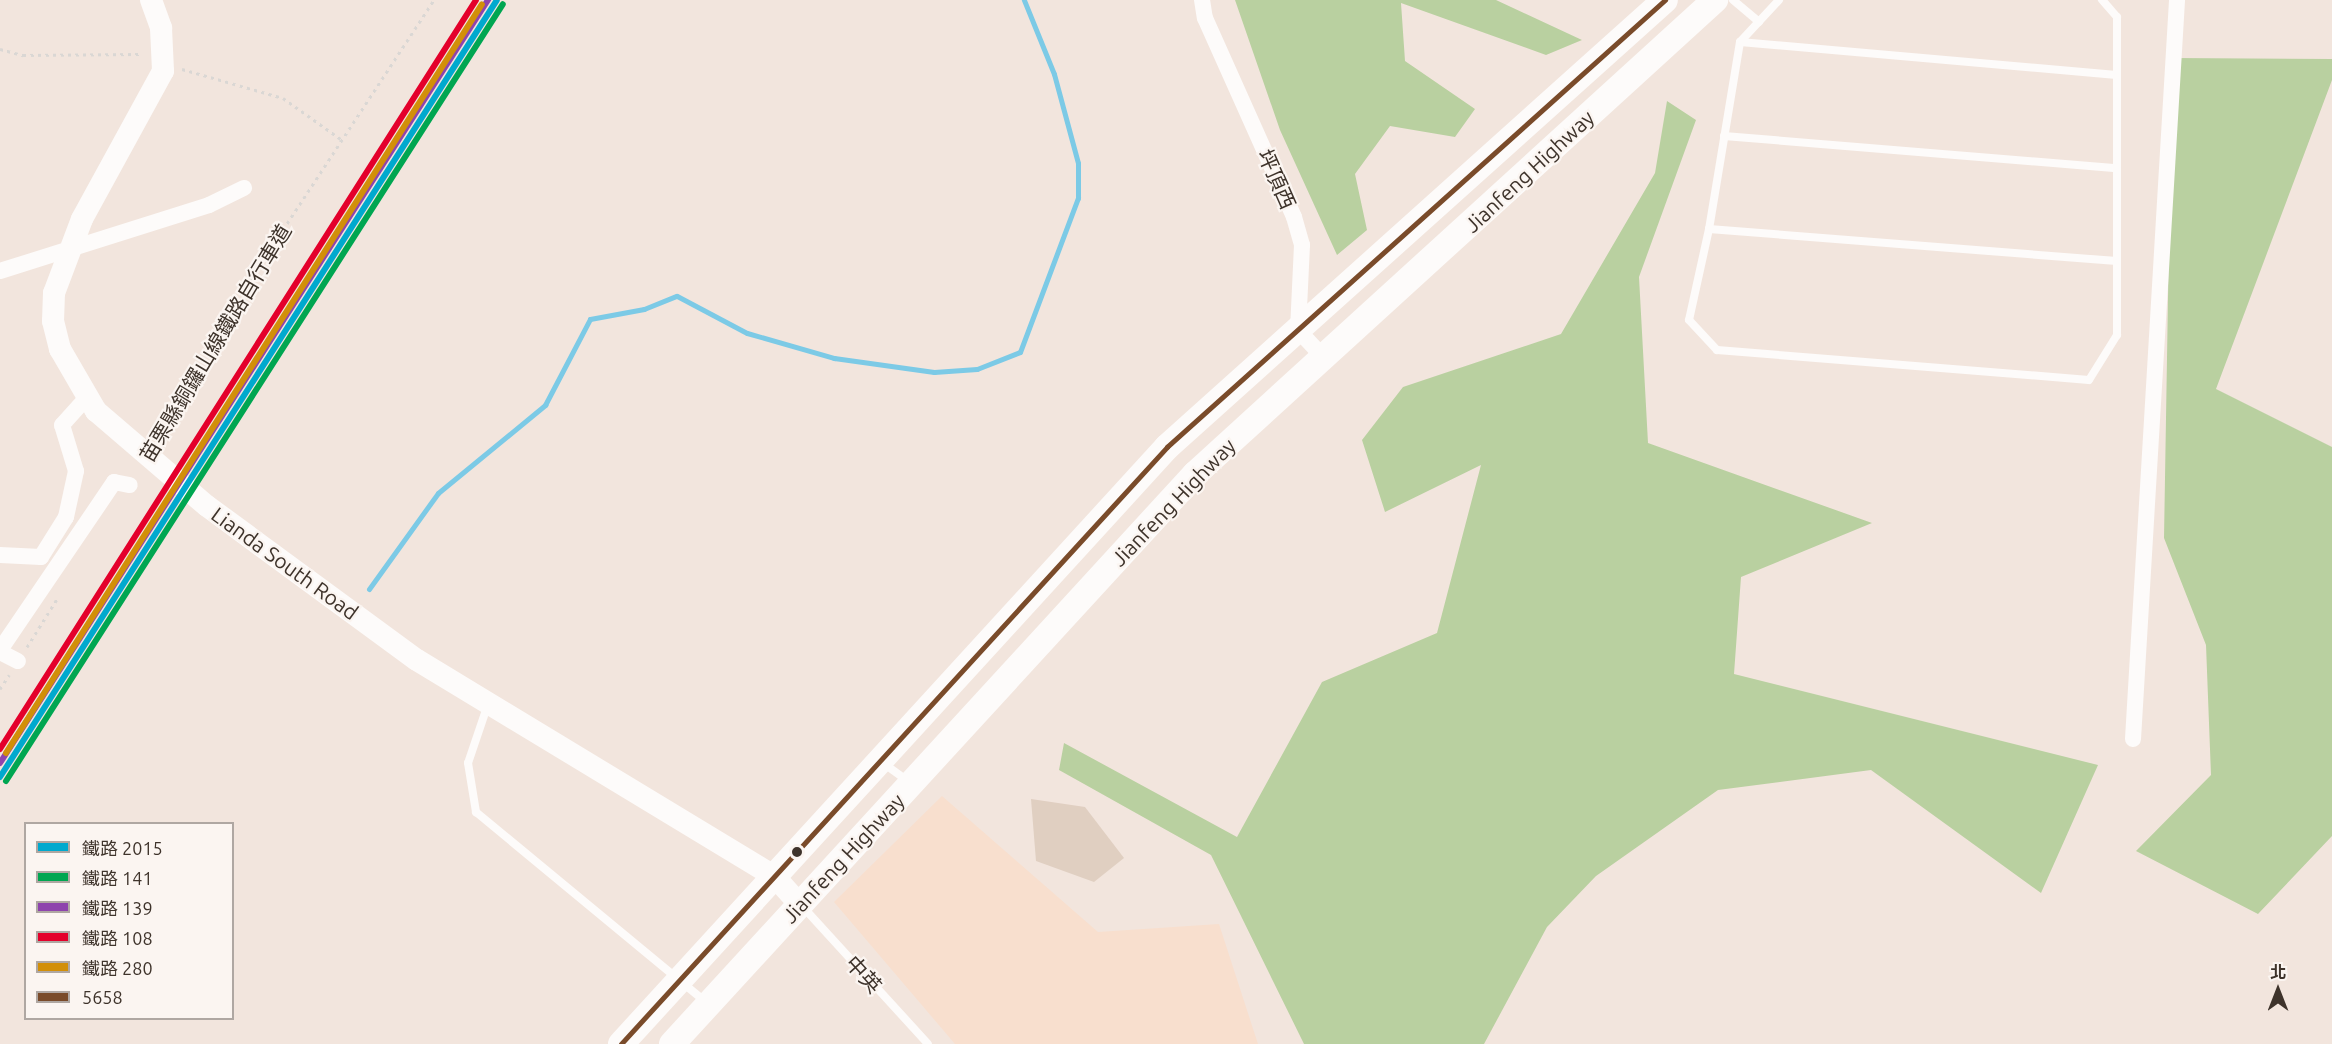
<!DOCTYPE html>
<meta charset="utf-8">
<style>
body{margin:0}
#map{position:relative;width:2332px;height:1044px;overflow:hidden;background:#f2e5dd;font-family:Ubuntu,"Noto Sans TC",sans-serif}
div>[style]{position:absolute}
.built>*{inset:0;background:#f8dfce}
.forest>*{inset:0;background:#b9d0a0}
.stream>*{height:5px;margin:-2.5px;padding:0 2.5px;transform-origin:2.5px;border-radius:2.5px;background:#7ccae6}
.building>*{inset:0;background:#e0cfc1}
.path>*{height:3px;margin-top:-1.5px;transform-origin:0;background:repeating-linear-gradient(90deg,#dad7d4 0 3px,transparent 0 7.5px)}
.lane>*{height:8px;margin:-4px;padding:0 4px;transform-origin:4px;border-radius:4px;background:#fdfbfa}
.street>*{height:16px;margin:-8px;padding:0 8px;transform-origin:8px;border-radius:8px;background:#fdfbfa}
.secondary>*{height:22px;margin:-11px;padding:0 11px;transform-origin:11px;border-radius:11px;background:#fdfbfa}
.primary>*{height:26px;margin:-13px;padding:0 13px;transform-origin:13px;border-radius:13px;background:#fdfbfa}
.bus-1>*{height:4.5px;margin:-2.25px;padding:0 2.25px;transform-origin:2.25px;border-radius:2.25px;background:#7a4b2a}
.rail-1>*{height:6px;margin:-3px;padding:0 3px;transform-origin:3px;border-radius:3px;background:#00a9ce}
.rail-2>*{height:6px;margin:-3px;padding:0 3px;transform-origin:3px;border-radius:3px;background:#00a651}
.rail-3>*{height:6px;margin:-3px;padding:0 3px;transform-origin:3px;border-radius:3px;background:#8e44ad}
.rail-4>*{height:6px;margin:-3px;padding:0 3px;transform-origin:3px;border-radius:3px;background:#e4002b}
.rail-5>*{height:6px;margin:-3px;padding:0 3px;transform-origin:3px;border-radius:3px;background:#d28f09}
.dots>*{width:16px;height:16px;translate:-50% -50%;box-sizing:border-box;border:3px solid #fbf5f1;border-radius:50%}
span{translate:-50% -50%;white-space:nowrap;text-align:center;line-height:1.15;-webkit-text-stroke:4.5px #fbf5f1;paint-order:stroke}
.street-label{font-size:21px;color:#3e332b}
.legend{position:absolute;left:24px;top:822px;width:210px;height:198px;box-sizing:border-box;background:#fbf5f1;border:2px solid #afa7a2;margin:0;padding:8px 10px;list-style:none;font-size:18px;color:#3e332b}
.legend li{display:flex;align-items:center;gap:12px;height:30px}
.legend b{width:30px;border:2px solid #afa7a2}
.north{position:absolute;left:2248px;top:960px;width:60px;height:60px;-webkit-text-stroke:4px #fbf5f1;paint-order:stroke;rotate:0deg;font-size:16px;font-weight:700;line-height:24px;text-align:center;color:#3e332b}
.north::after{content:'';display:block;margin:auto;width:21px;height:27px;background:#3e332b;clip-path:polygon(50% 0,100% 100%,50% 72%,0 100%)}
</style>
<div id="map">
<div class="built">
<div style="clip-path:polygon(942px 796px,1098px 932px,1219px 924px,1258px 1044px,955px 1044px,834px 902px)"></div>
</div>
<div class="forest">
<div style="clip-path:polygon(1235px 0,1496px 0,1582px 40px,1546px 55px,1401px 3px,1405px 61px,1475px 109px,1455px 137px,1390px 126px,1355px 174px,1367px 230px,1337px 255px,1280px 130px)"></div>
<div style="clip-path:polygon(2172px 58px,2332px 59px,2332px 80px,2216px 389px,2332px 447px,2332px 836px,2258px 914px,2136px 851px,2211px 775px,2206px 645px,2164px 538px)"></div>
<div style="clip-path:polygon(1667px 101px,1696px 120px,1639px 277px,1648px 443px,1872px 523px,1741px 577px,1734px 674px,2098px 765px,2041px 893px,1871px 770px,1718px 790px,1596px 876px,1547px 927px,1484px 1044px,1304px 1044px,1211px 855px,1059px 770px,1064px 743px,1237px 837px,1322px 682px,1437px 633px,1481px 465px,1385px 512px,1362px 440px,1403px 387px,1561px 334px,1655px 173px)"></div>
</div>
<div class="stream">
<div style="left:369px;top:589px;width:118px;rotate:-54.3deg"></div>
<div style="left:438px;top:493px;width:139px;rotate:-39.4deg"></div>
<div style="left:545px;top:405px;width:97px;rotate:-62.4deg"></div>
<div style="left:590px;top:319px;width:55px;rotate:-10.5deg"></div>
<div style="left:644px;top:309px;width:35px;rotate:-22deg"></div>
<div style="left:677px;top:296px;width:79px;rotate:27.9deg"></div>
<div style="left:747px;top:333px;width:91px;rotate:16deg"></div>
<div style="left:834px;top:358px;width:101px;rotate:8deg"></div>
<div style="left:934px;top:372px;width:43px;rotate:-4deg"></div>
<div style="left:977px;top:369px;width:46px;rotate:-21.6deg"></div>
<div style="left:1020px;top:352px;width:165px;rotate:-69.4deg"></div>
<div style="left:1078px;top:198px;width:35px;rotate:-90deg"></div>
<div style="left:1078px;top:163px;width:92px;rotate:-105.1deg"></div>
<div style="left:1054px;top:74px;width:80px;rotate:-112.1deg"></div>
</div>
<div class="building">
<div style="clip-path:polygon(1031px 799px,1085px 807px,1124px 858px,1094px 882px,1036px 861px)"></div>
</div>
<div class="path">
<div style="left:0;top:49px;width:24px;rotate:15deg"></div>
<div style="left:23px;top:55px;width:118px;rotate:-0.5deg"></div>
<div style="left:182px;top:69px;width:105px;rotate:16deg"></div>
<div style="left:283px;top:98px;width:72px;rotate:35.4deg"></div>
<div style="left:158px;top:438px;width:176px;rotate:-59.9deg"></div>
<div style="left:246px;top:286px;width:342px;rotate:-56.7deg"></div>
<div style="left:27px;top:647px;width:57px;rotate:-58deg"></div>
<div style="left:0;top:689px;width:17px;rotate:-57deg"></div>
</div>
<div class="lane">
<div style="left:1733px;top:0;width:34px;rotate:40deg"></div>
<div style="left:1779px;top:0;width:57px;rotate:132.9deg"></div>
<div style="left:1740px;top:42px;width:190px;rotate:99.4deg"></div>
<div style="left:1709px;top:229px;width:93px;rotate:102.4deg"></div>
<div style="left:1689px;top:320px;width:41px;rotate:47deg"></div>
<div style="left:1717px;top:350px;width:373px;rotate:4.6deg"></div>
<div style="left:2089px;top:380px;width:53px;rotate:-58.1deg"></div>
<div style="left:2117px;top:335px;width:318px;rotate:-90deg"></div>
<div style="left:2117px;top:17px;width:23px;rotate:-131deg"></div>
<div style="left:1740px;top:42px;width:378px;rotate:5deg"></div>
<div style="left:1724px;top:136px;width:394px;rotate:4.7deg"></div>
<div style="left:1709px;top:229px;width:409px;rotate:4.5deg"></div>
<div style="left:488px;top:704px;width:62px;rotate:108.7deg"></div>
<div style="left:468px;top:763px;width:50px;rotate:80.7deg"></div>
<div style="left:476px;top:812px;width:298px;rotate:39.6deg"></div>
<div style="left:883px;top:763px;width:32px;rotate:36deg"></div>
<div style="left:803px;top:907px;width:185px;rotate:47.6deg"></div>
</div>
<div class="street">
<div style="left:1202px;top:0;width:18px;rotate:81deg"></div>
<div style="left:1205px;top:18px;width:218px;rotate:65.9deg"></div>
<div style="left:1294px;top:217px;width:29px;rotate:74deg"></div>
<div style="left:1302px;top:245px;width:85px;rotate:92.7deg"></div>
<div style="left:1298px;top:330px;width:38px;rotate:47deg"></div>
<div style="left:0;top:271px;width:219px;rotate:-17.5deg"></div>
<div style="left:209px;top:205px;width:39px;rotate:-26deg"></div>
<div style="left:0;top:555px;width:41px;rotate:2.8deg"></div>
<div style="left:41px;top:557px;width:47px;rotate:-58deg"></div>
<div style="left:66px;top:517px;width:47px;rotate:-77.7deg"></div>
<div style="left:76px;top:471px;width:48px;rotate:-106.9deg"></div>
<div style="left:62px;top:425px;width:38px;rotate:-48deg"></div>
<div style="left:0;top:650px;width:203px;rotate:-55.8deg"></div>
<div style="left:114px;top:482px;width:16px;rotate:11deg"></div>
<div style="left:0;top:652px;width:20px;rotate:27deg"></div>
<div style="left:2133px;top:739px;width:740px;rotate:-86.59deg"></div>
</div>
<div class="secondary">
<div style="left:151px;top:0;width:30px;rotate:70deg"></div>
<div style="left:161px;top:28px;width:43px;rotate:87.3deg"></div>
<div style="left:163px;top:71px;width:169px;rotate:118.7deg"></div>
<div style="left:82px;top:219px;width:79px;rotate:110.7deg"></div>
<div style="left:54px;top:293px;width:28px;rotate:92deg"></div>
<div style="left:53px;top:321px;width:29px;rotate:76deg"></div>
<div style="left:60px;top:349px;width:72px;rotate:59.9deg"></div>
<div style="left:96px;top:411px;width:146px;rotate:40.6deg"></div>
<div style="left:207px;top:506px;width:260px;rotate:36.3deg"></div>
<div style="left:417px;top:660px;width:419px;rotate:31.2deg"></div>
<div style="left:775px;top:877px;width:38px;rotate:48deg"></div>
</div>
<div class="primary">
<div style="left:621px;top:1044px;width:809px;rotate:-47.55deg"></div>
<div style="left:1167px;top:447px;width:669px;rotate:-41.91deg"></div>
<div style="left:672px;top:1044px;width:774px;rotate:-47.46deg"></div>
<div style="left:1195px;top:474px;width:704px;rotate:-42.35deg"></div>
</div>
<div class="bus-1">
<div style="left:621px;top:1044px;width:809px;rotate:-47.55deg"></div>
<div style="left:1167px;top:447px;width:669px;rotate:-41.91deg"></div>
</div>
<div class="rail-1">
<div style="left:0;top:777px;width:922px;rotate:-57.4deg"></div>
</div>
<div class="rail-2">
<div style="left:6px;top:781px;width:922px;rotate:-57.4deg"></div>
</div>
<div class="rail-3">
<div style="left:0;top:763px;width:906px;rotate:-57.4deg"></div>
</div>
<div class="rail-4">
<div style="left:0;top:749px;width:887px;rotate:-57.56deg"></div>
</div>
<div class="rail-5">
<div style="left:6px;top:753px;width:887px;rotate:-57.56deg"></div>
</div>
<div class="dots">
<div style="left:797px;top:852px;background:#3e332b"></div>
</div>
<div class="street-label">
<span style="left:1529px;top:171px;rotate:-43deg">Jianfeng Highway</span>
<span style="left:1277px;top:179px;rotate:66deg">坪頂西</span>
<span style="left:215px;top:343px;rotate:-59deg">苗栗縣銅鑼山線鐵路自行車道</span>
<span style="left:1173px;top:502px;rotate:-46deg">Jianfeng Highway</span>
<span style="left:285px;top:563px;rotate:36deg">Lianda South Road</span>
<span style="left:843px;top:858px;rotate:-47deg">Jianfeng Highway</span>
<span style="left:864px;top:974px;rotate:48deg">中英</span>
</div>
<ul class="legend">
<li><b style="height:8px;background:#00a9ce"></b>鐵路 2015</li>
<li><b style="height:8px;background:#00a651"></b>鐵路 141</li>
<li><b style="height:8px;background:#8e44ad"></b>鐵路 139</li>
<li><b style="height:8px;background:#e4002b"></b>鐵路 108</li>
<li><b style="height:8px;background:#d28f09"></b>鐵路 280</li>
<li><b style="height:8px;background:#7a4b2a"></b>5658</li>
</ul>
<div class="north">北</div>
</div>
